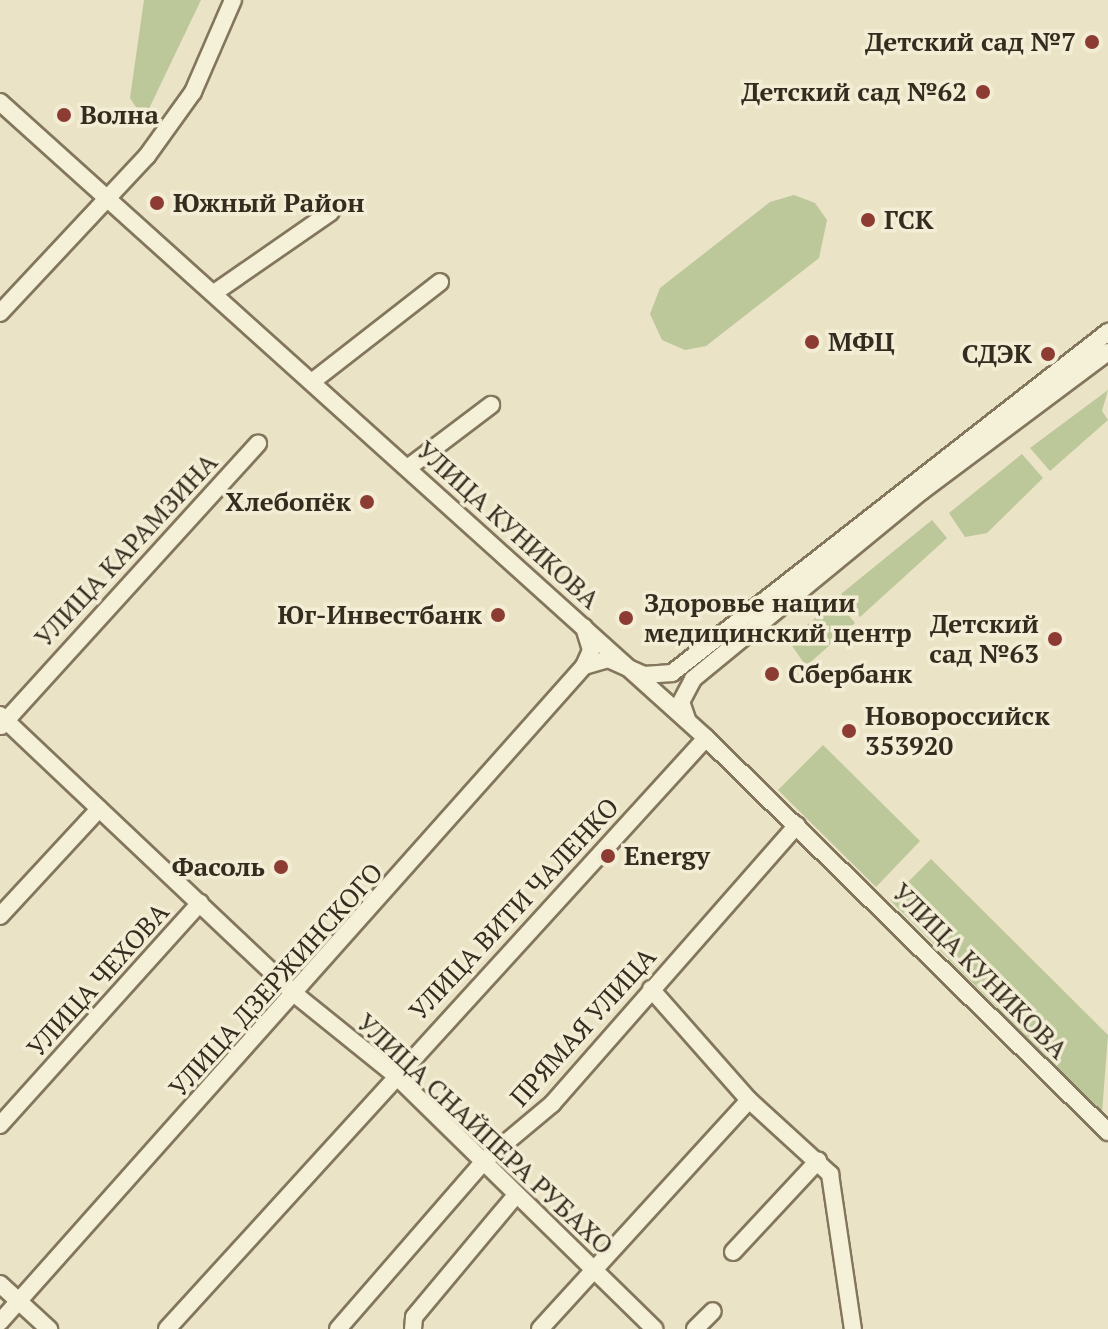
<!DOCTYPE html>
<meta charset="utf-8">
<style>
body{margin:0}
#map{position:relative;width:1108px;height:1329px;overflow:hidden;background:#eae3c5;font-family:"PT Serif",serif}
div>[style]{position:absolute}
.green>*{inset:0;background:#bcc79a}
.roads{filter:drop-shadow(2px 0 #83765d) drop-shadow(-2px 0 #83765d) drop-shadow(0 2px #83765d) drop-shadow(0 -2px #83765d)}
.minor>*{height:16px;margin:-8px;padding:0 8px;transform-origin:8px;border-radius:8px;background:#f5f0d8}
.dots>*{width:22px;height:22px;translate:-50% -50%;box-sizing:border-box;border:4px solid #f2edd4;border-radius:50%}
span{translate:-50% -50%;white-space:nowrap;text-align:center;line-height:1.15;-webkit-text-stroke:7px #f2edd4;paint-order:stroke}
.poi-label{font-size:26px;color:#352c1f;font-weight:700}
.right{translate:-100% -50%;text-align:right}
.left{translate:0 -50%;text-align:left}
.street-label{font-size:26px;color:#352c1f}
</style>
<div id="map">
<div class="green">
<div style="clip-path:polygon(144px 0,201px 0,144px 119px,130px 98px)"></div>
<div style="clip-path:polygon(794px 195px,815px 203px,827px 220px,819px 258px,706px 346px,685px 350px,662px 340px,650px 314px,660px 288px,770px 202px)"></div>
<div style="clip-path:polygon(1108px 390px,1102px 411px,1108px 420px,1050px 471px,1030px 448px)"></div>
<div style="clip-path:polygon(1022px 454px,1043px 478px,987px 533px,965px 537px,949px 513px)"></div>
<div style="clip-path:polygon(932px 520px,947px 538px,860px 617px,841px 594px)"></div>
<div style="clip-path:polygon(837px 601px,855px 623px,806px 666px,788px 640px)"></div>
<div style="clip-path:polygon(823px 745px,920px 841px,876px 887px,778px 790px)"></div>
<div style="clip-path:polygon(931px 859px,1108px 1035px,1102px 1113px,890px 900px)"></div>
</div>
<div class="roads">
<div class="minor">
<div style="left:0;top:102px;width:950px;rotate:42.01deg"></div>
<div style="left:706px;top:738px;width:563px;rotate:44.42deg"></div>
<div style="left:214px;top:293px;width:142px;rotate:-34.7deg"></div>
<div style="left:0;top:313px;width:215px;rotate:-46.9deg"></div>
<div style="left:147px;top:156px;width:79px;rotate:-54.3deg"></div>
<div style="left:193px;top:92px;width:100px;rotate:-66.5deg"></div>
<div style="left:313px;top:381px;width:161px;rotate:-37.9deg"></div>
<div style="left:409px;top:467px;width:103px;rotate:-37.1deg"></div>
<div style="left:584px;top:666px;width:25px;rotate:-16deg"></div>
<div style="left:608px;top:659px;width:39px;rotate:24deg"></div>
<div style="left:644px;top:675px;width:28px;rotate:-4deg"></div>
<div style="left:672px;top:673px;width:554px;rotate:-38.03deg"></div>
<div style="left:0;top:715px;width:407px;rotate:43.4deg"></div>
<div style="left:296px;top:995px;width:127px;rotate:38.9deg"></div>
<div style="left:395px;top:1075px;width:363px;rotate:44.4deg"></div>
<div style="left:687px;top:719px;width:18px;rotate:-109deg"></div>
<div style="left:681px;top:702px;width:26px;rotate:-62deg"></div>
<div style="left:693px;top:679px;width:296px;rotate:-39.4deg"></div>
<div style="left:922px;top:491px;width:232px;rotate:-36.8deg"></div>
<div style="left:1px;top:726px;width:382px;rotate:-47.7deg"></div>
<div style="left:0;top:916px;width:146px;rotate:-47.2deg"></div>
<div style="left:651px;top:989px;width:148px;rotate:48.6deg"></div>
<div style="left:749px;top:1100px;width:110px;rotate:42.4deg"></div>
<div style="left:830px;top:1174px;width:157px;rotate:81.6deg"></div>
<div style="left:0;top:1125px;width:299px;rotate:-48deg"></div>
<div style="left:733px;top:1252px;width:125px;rotate:-47deg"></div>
<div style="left:0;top:1284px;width:67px;rotate:42.6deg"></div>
<div style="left:0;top:1322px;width:878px;rotate:-48.32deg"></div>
<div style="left:584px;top:666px;width:17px;rotate:-66deg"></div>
<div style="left:591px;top:650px;width:24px;rotate:-107deg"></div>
<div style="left:167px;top:1329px;width:800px;rotate:-47.63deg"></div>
<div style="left:338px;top:1329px;width:223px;rotate:-49deg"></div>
<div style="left:484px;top:1161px;width:89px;rotate:-40deg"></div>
<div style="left:552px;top:1104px;width:371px;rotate:-48.7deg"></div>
<div style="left:413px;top:1329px;width:12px;rotate:-85deg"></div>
<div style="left:414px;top:1317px;width:159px;rotate:-50.1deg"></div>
<div style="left:540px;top:1329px;width:310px;rotate:-47.6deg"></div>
<div style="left:695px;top:1329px;width:25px;rotate:-45deg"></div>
</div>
</div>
<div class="dots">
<div style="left:1092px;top:42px;background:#8c3c33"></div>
<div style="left:983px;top:92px;background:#8c3c33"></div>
<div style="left:64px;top:115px;background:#8c3c33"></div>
<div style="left:157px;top:203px;background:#8c3c33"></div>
<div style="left:868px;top:220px;background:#8c3c33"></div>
<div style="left:812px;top:342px;background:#8c3c33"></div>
<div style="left:1048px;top:354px;background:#8c3c33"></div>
<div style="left:367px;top:502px;background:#8c3c33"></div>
<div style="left:498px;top:615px;background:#8c3c33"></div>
<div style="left:626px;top:618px;background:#8c3c33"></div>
<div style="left:1055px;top:639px;background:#8c3c33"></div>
<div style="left:772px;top:674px;background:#8c3c33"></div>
<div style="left:849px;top:731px;background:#8c3c33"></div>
<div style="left:608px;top:856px;background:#8c3c33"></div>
<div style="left:281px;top:867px;background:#8c3c33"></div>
</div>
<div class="poi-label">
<span class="right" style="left:1076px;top:42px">Детский сад №7</span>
<span class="right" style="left:967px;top:92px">Детский сад №62</span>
<span class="left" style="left:80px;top:115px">Волна</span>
<span class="left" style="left:173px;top:203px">Южный Район</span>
<span class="left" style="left:884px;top:220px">ГСК</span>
<span class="left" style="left:828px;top:342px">МФЦ</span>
<span class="right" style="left:1032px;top:354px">СДЭК</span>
<span class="right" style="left:351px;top:502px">Хлебопёк</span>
<span class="left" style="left:644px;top:618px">Здоровье нации<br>медицинский центр</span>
<span class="right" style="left:482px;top:615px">Юг-Инвестбанк</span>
<span class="right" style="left:1039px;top:639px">Детский<br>сад №63</span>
<span class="left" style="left:788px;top:674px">Сбербанк</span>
<span class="left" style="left:865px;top:731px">Новороссийск<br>353920</span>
<span class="left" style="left:624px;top:856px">Energy</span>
<span class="right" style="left:265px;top:867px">Фасоль</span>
</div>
<div class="street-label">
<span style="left:508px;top:525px;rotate:42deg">УЛИЦА КУНИКОВА</span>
<span style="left:126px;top:550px;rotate:-47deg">УЛИЦА КАРАМЗИНА</span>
<span style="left:514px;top:909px;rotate:-47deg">УЛИЦА ВИТИ ЧАЛЕНКО</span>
<span style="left:980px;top:971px;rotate:45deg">УЛИЦА КУНИКОВА</span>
<span style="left:98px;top:980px;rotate:-48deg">УЛИЦА ЧЕХОВА</span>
<span style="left:276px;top:980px;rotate:-48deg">УЛИЦА ДЗЕРЖИНСКОГО</span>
<span style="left:583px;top:1027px;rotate:-48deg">ПРЯМАЯ УЛИЦА</span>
<span style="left:485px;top:1134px;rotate:43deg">УЛИЦА СНАЙПЕРА РУБАХО</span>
</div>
</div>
